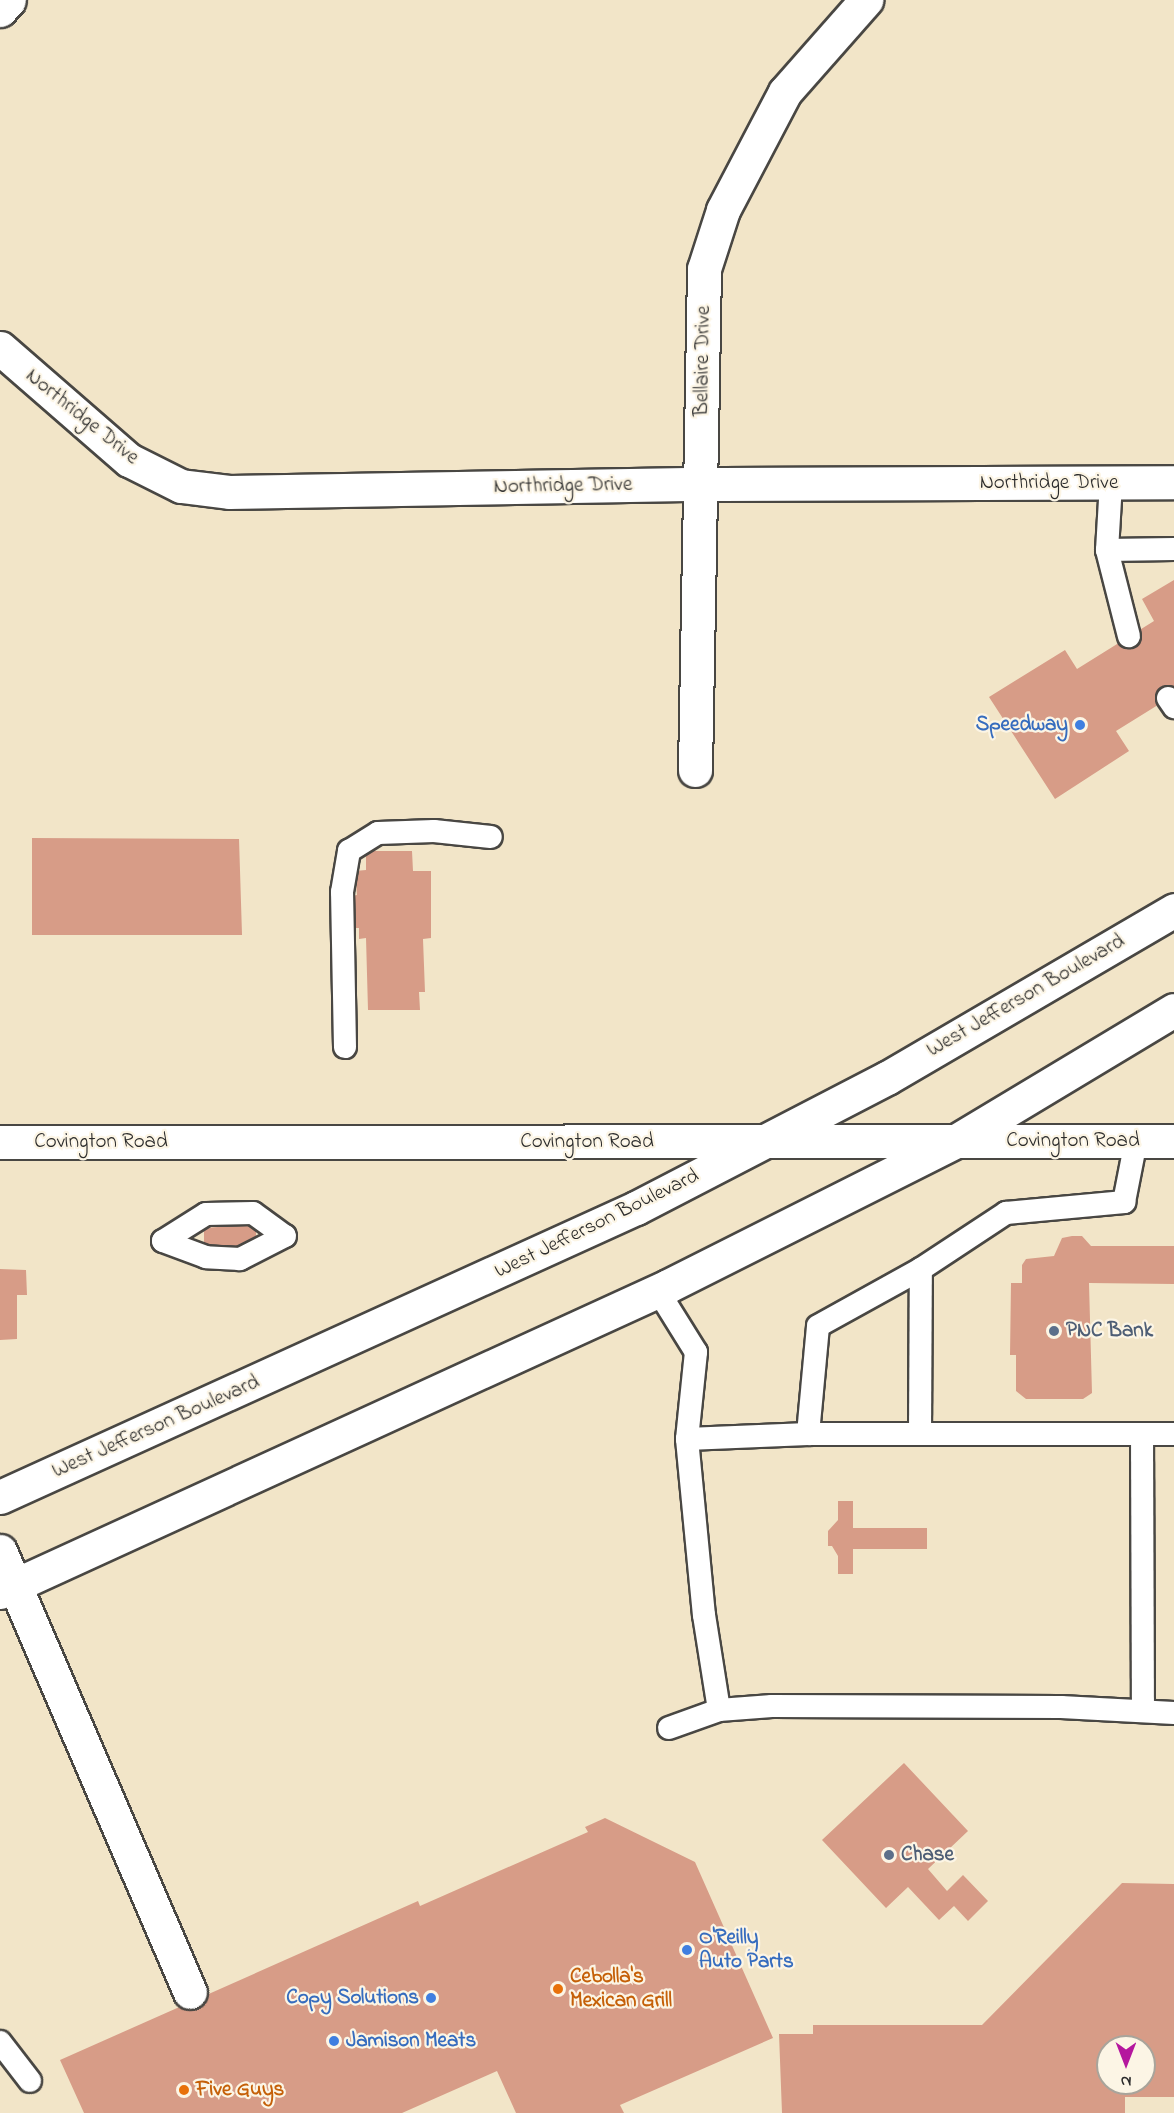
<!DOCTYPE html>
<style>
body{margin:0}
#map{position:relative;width:1174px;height:2113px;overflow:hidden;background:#f2e5c8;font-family:"Indie Flower",sans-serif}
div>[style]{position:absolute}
.building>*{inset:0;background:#d79c87}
.roads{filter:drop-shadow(2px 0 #494743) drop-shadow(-2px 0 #494743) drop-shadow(0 2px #494743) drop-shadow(0 -2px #494743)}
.service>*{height:22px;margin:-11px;padding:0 11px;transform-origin:11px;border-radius:11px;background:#fff}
.minor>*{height:33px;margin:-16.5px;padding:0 16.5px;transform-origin:16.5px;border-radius:16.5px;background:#fff}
.secondary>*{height:33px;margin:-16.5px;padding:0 16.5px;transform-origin:16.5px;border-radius:16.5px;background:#fff}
.primary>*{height:33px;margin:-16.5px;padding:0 16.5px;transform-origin:16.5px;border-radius:16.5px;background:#fff}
.dots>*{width:16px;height:16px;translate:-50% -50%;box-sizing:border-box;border:3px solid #fcf5e5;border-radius:50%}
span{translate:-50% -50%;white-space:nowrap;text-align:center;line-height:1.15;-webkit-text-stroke:4.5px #fcf5e5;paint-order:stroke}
.street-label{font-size:21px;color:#2b2b2b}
.shop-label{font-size:21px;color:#366cbe;font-weight:700}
.right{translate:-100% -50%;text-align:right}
.left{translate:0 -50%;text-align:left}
.service-label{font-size:21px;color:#4e5e75;font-weight:700}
.food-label{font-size:21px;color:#c56008;font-weight:700}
.north{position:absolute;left:1096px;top:2035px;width:60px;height:60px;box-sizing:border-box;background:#fcf5e5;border:2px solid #a8a49b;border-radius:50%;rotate:180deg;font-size:16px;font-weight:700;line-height:24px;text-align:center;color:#2b2b2b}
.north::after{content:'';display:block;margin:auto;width:21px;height:27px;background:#b5179e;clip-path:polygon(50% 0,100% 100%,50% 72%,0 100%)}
</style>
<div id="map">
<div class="building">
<div style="clip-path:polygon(1174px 580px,1174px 695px,1116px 731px,1129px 751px,1055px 799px,989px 697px,1065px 650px,1077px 669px,1154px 621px,1142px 599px)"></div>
<div style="clip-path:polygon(32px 838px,239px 839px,242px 935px,32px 935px)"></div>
<div style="clip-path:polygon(366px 851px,412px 851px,413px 871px,431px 871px,431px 938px,423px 939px,425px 992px,419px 992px,420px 1010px,368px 1010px,366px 938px,359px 939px,359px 928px,351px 928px,351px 896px,357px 895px,355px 871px,366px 870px)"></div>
<div style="clip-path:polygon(245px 1225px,256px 1228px,256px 1247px,204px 1248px,204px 1228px)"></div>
<div style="clip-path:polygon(1072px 1236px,1082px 1236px,1091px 1246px,1174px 1246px,1174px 1284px,1089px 1283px,1092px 1393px,1083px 1399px,1026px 1399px,1016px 1391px,1016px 1355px,1010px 1355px,1011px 1283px,1022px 1283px,1022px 1265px,1026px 1259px,1054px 1256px,1062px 1238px)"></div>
<div style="clip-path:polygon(0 1269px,26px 1270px,27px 1295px,17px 1295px,17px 1339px,0 1340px)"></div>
<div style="clip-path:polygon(838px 1501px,853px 1501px,853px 1528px,927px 1528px,927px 1549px,853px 1549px,853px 1574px,838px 1574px,838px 1556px,832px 1546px,828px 1546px,828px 1531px,838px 1520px)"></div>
<div style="clip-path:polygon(904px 1763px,968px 1831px,928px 1869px,947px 1891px,963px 1875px,988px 1901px,968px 1921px,954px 1906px,939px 1920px,908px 1887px,886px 1908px,822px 1840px)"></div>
<div style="clip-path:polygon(605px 1818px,695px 1862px,773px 2038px,620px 2105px,624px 2113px,516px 2113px,497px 2071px,402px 2113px,84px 2113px,60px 2060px,418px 1901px,420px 1906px,588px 1832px,585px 1827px)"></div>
<div style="clip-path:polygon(evenodd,1122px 1883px,1174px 1884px,1174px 2097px,1125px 2097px,1125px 2113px,782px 2113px,779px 2034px,813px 2034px,813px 2025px,982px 2025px,1122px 1883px,1108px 2047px,1144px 2047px,1144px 2083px,1108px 2083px,1108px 2047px)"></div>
</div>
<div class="roads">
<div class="service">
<div style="left:1111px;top:483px;width:67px;rotate:93.4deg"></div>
<div style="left:1107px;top:550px;width:67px;rotate:-0.9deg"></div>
<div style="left:1107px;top:550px;width:89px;rotate:75.7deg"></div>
<div style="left:1168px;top:698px;width:11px;rotate:56deg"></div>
<div style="left:345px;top:1047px;width:155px;rotate:-91.1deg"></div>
<div style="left:342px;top:892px;width:42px;rotate:-80.3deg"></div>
<div style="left:349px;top:851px;width:34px;rotate:-32deg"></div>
<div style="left:378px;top:833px;width:56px;rotate:-2deg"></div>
<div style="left:434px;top:831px;width:57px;rotate:6deg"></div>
<div style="left:253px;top:1213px;width:39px;rotate:36deg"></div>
<div style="left:285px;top:1236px;width:51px;rotate:152.9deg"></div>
<div style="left:240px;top:1259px;width:34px;rotate:-177deg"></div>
<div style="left:206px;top:1257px;width:46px;rotate:-159.6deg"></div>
<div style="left:163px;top:1241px;width:51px;rotate:-32.1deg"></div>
<div style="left:206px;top:1214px;width:47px;rotate:-1.2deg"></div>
<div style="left:658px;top:1291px;width:72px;rotate:58.1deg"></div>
<div style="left:696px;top:1352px;width:87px;rotate:95.9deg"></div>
<div style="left:687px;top:1439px;width:177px;rotate:84.5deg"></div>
<div style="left:704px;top:1615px;width:96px;rotate:81deg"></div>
<div style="left:808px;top:1434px;width:108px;rotate:-84.7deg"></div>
<div style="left:818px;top:1326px;width:118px;rotate:-29deg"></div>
<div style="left:921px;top:1269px;width:102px;rotate:-33.4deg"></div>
<div style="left:1006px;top:1213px;width:119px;rotate:-5.3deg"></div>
<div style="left:1124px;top:1202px;width:62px;rotate:-78.9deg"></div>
<div style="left:920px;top:1434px;width:165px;rotate:-89.7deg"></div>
<div style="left:1142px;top:1434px;width:277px;rotate:89.8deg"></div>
<div style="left:687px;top:1439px;width:121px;rotate:-2.4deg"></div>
<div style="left:808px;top:1434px;width:366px"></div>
<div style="left:669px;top:1728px;width:53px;rotate:-19.8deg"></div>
<div style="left:719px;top:1710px;width:53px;rotate:-4.3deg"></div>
<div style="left:772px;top:1706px;width:289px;rotate:0.2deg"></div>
<div style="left:1061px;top:1707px;width:113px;rotate:3deg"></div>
<div style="left:0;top:2042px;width:49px;rotate:52.4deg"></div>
</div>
<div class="minor">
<div style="left:0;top:10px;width:13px;rotate:-48deg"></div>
<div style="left:0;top:348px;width:171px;rotate:41deg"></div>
<div style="left:129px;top:460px;width:58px;rotate:26.6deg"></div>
<div style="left:181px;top:486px;width:48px;rotate:7.1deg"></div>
<div style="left:229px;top:492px;width:472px;rotate:-1deg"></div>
<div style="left:701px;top:484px;width:473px;rotate:-0.2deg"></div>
<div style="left:695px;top:770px;width:501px;rotate:-88.97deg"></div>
<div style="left:704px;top:269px;width:62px;rotate:-72.1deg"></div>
<div style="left:723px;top:210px;width:133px;rotate:-62.3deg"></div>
<div style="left:785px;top:92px;width:123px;rotate:-48.6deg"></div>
<div style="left:0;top:1551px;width:480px;rotate:66.7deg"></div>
</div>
<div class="secondary">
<div style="left:0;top:1142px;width:1174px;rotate:-0.05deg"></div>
</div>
<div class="primary">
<div style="left:0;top:1497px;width:699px;rotate:-24.44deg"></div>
<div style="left:636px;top:1208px;width:283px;rotate:-27.4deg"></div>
<div style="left:887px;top:1078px;width:333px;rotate:-30.3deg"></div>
<div style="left:0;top:1592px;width:735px;rotate:-24.61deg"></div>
<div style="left:668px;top:1286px;width:322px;rotate:-26.7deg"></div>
<div style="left:956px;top:1141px;width:254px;rotate:-31deg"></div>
</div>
</div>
<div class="dots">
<div style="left:1080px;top:725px;background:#3f7fe0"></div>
<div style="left:1054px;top:1331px;background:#5c6f8a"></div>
<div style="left:889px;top:1855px;background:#5c6f8a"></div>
<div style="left:687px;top:1950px;background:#3f7fe0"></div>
<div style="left:558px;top:1989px;background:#e8710a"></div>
<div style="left:431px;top:1998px;background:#3f7fe0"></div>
<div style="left:334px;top:2041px;background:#3f7fe0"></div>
<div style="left:184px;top:2090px;background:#e8710a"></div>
</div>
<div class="street-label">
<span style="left:703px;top:361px;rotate:-89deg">Bellaire Drive</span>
<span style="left:82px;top:417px;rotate:39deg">Northridge Drive</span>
<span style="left:1049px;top:483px">Northridge Drive</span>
<span style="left:563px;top:486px;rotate:-1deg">Northridge Drive</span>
<span style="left:1026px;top:996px;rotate:-30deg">West Jefferson Boulevard</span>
<span style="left:1073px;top:1141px">Covington Road</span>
<span style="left:101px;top:1142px">Covington Road</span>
<span style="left:587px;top:1142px">Covington Road</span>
<span style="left:597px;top:1224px;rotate:-26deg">West Jefferson Boulevard</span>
<span style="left:156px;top:1427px;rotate:-24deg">West Jefferson Boulevard</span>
</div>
<div class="shop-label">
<span class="right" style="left:1068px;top:725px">Speedway</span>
<span class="left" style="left:699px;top:1950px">O'Reilly<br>Auto Parts</span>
<span class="right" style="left:419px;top:1998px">Copy Solutions</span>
<span class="left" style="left:346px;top:2041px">Jamison Meats</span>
</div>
<div class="service-label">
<span class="left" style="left:1066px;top:1331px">PNC Bank</span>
<span class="left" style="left:901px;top:1855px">Chase</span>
</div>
<div class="food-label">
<span class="left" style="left:570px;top:1989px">Cebolla's<br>Mexican Grill</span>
<span class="left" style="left:196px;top:2090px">Five Guys</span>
</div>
<div class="north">N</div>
</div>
